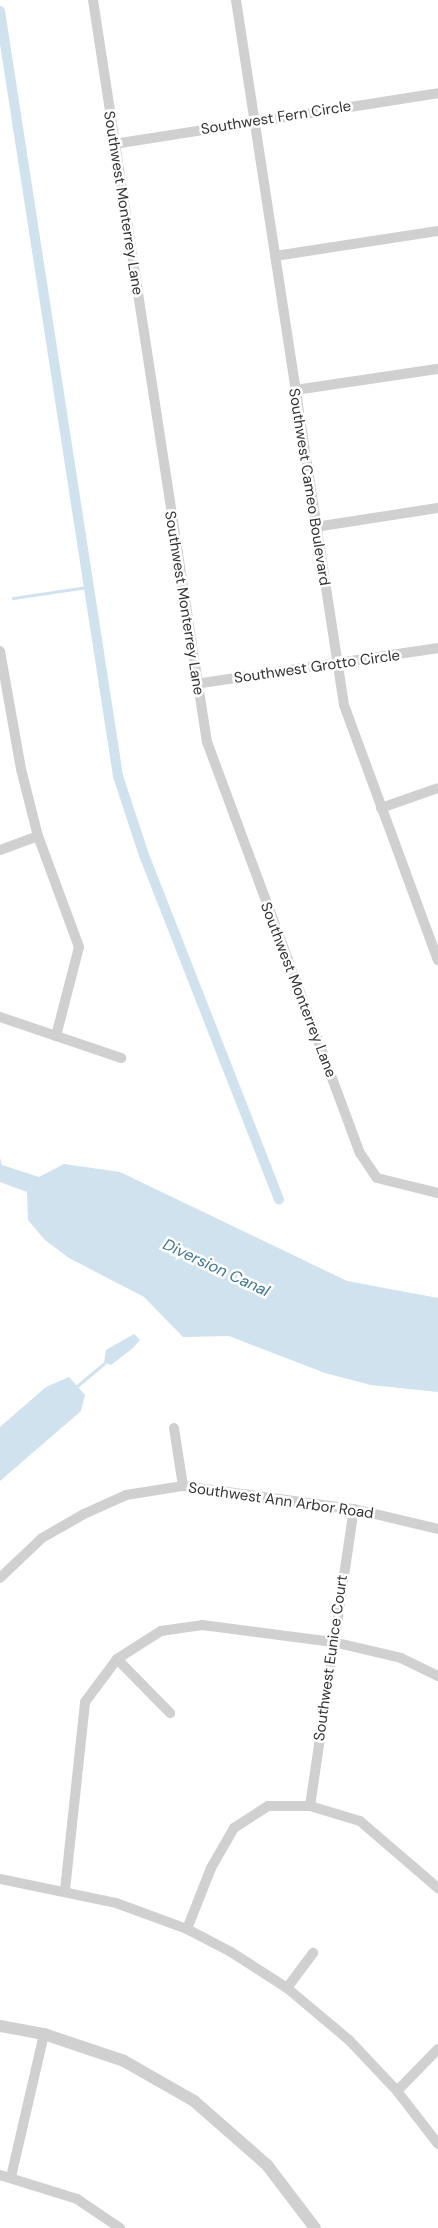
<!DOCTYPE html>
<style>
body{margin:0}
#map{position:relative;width:438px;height:2228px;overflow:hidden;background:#fff;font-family:"DM Sans",sans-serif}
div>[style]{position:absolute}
.water>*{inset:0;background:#cfe2ee}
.stream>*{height:3px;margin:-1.5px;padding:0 1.5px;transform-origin:1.5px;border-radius:1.5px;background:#cfe2ee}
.canal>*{height:10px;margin:-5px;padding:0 5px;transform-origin:5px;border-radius:5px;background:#cfe2ee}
.minor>*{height:10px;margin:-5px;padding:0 5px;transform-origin:5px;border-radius:5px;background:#d0d0d0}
.tertiary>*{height:12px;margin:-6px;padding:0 6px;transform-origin:6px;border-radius:6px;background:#d0d0d0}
span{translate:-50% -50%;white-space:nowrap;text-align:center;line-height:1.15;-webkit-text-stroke:5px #fff;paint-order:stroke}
.street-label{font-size:15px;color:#333}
.water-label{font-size:16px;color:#3f7597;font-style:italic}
</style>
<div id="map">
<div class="water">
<div style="clip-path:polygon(0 1158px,2px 1165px,39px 1177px,64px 1164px,120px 1172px,347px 1281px,438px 1298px,438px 1392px,371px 1385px,325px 1373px,229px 1336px,183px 1337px,144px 1297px,69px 1258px,45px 1240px,28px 1220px,27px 1192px,0 1182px)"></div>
<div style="clip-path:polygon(134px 1334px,140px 1340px,133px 1348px,111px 1365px,104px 1363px,106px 1350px)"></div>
<div style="clip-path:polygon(69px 1377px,85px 1395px,81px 1411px,0 1481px,0 1427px,46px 1387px)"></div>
</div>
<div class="stream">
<div style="left:13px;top:598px;width:75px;rotate:-8.5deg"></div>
<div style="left:77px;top:1386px;width:35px;rotate:-40deg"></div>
</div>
<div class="canal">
<div style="left:0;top:11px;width:774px;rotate:81.23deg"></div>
<div style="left:118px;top:776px;width:83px;rotate:71.8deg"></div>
<div style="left:144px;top:855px;width:370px;rotate:68.6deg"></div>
</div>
<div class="minor">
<div style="left:93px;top:0;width:751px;rotate:81.27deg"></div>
<div style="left:207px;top:742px;width:439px;rotate:69.6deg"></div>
<div style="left:360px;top:1153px;width:30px;rotate:56deg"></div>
<div style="left:377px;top:1178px;width:63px;rotate:13.8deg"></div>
<div style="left:236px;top:0;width:713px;rotate:81.29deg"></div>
<div style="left:344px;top:705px;width:272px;rotate:69.8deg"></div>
<div style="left:114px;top:144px;width:328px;rotate:-8.9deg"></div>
<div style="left:275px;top:256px;width:165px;rotate:-8.7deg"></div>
<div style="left:295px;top:390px;width:145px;rotate:-8.4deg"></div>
<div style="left:315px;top:527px;width:124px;rotate:-8.8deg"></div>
<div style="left:0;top:651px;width:120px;rotate:79.9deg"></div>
<div style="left:21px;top:769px;width:69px;rotate:75.8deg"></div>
<div style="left:38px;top:836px;width:118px;rotate:69.7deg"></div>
<div style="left:79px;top:947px;width:92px;rotate:104.5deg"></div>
<div style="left:195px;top:684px;width:246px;rotate:-8.4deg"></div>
<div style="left:381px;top:808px;width:60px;rotate:-19.3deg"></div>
<div style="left:0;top:850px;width:40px;rotate:-20.2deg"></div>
<div style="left:0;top:1017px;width:128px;rotate:18.7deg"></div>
<div style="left:174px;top:1428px;width:59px;rotate:81.2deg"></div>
<div style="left:0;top:1578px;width:58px;rotate:-43.6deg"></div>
<div style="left:42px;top:1538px;width:48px;rotate:-29.7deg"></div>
<div style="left:84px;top:1514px;width:46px;rotate:-24.3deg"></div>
<div style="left:126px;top:1495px;width:58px;rotate:-9deg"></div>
<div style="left:183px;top:1486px;width:173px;rotate:7.7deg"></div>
<div style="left:354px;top:1509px;width:86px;rotate:13.4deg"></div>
<div style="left:117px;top:1659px;width:76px;rotate:45.5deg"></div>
<div style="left:310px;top:1806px;width:300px;rotate:-81.6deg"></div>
<div style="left:0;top:1879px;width:118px;rotate:11.7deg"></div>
<div style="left:116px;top:1903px;width:76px;rotate:20.1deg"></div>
<div style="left:187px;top:1929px;width:50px;rotate:27.6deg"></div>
<div style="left:231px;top:1952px;width:67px;rotate:32.7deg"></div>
<div style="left:287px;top:1988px;width:81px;rotate:40deg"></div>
<div style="left:349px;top:2040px;width:70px;rotate:46.7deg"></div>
<div style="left:397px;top:2091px;width:67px;rotate:52.3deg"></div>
<div style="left:65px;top:1890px;width:189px;rotate:-83.9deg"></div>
<div style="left:85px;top:1702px;width:54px;rotate:-53.3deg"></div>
<div style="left:117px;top:1659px;width:52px;rotate:-32.5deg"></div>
<div style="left:161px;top:1631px;width:41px;rotate:-8.3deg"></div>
<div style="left:202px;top:1625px;width:132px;rotate:7.4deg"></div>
<div style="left:333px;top:1642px;width:70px;rotate:13.2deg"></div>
<div style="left:401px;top:1658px;width:41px;rotate:25.9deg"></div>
<div style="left:187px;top:1929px;width:66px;rotate:-68.5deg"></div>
<div style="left:211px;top:1868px;width:46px;rotate:-60.1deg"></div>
<div style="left:234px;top:1828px;width:40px;rotate:-32.9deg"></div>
<div style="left:268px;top:1806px;width:42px"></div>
<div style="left:310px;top:1806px;width:52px;rotate:16.7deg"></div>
<div style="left:360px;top:1821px;width:103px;rotate:40.7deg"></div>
<div style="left:287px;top:1988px;width:44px;rotate:-53.4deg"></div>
<div style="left:397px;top:2091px;width:59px;rotate:-45.7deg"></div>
<div style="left:0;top:2175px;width:81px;rotate:17.3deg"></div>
<div style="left:77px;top:2199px;width:52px;rotate:34deg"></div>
<div style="left:11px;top:2177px;width:147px;rotate:-77deg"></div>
</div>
<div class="tertiary">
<div style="left:0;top:2026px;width:45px;rotate:10.3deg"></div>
<div style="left:44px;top:2034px;width:84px;rotate:18.6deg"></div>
<div style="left:124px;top:2061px;width:81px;rotate:29.7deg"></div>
<div style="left:194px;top:2101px;width:97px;rotate:41.2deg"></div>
<div style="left:267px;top:2165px;width:79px;rotate:52.7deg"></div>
</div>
<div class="street-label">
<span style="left:276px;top:118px;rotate:-9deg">Southwest Fern Circle</span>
<span style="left:123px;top:203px;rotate:81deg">Southwest Monterrey Lane</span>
<span style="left:309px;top:487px;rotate:81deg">Southwest Cameo Boulevard</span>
<span style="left:184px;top:603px;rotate:81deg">Southwest Monterrey Lane</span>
<span style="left:317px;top:667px;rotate:-8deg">Southwest Grotto Circle</span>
<span style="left:298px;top:990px;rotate:69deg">Southwest Monterrey Lane</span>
<span style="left:281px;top:1501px;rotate:8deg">Southwest Ann Arbor Road</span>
<span style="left:331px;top:1658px;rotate:-82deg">Southwest Eunice Court</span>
</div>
<div class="water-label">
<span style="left:216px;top:1268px;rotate:25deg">Diversion Canal</span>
</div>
</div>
